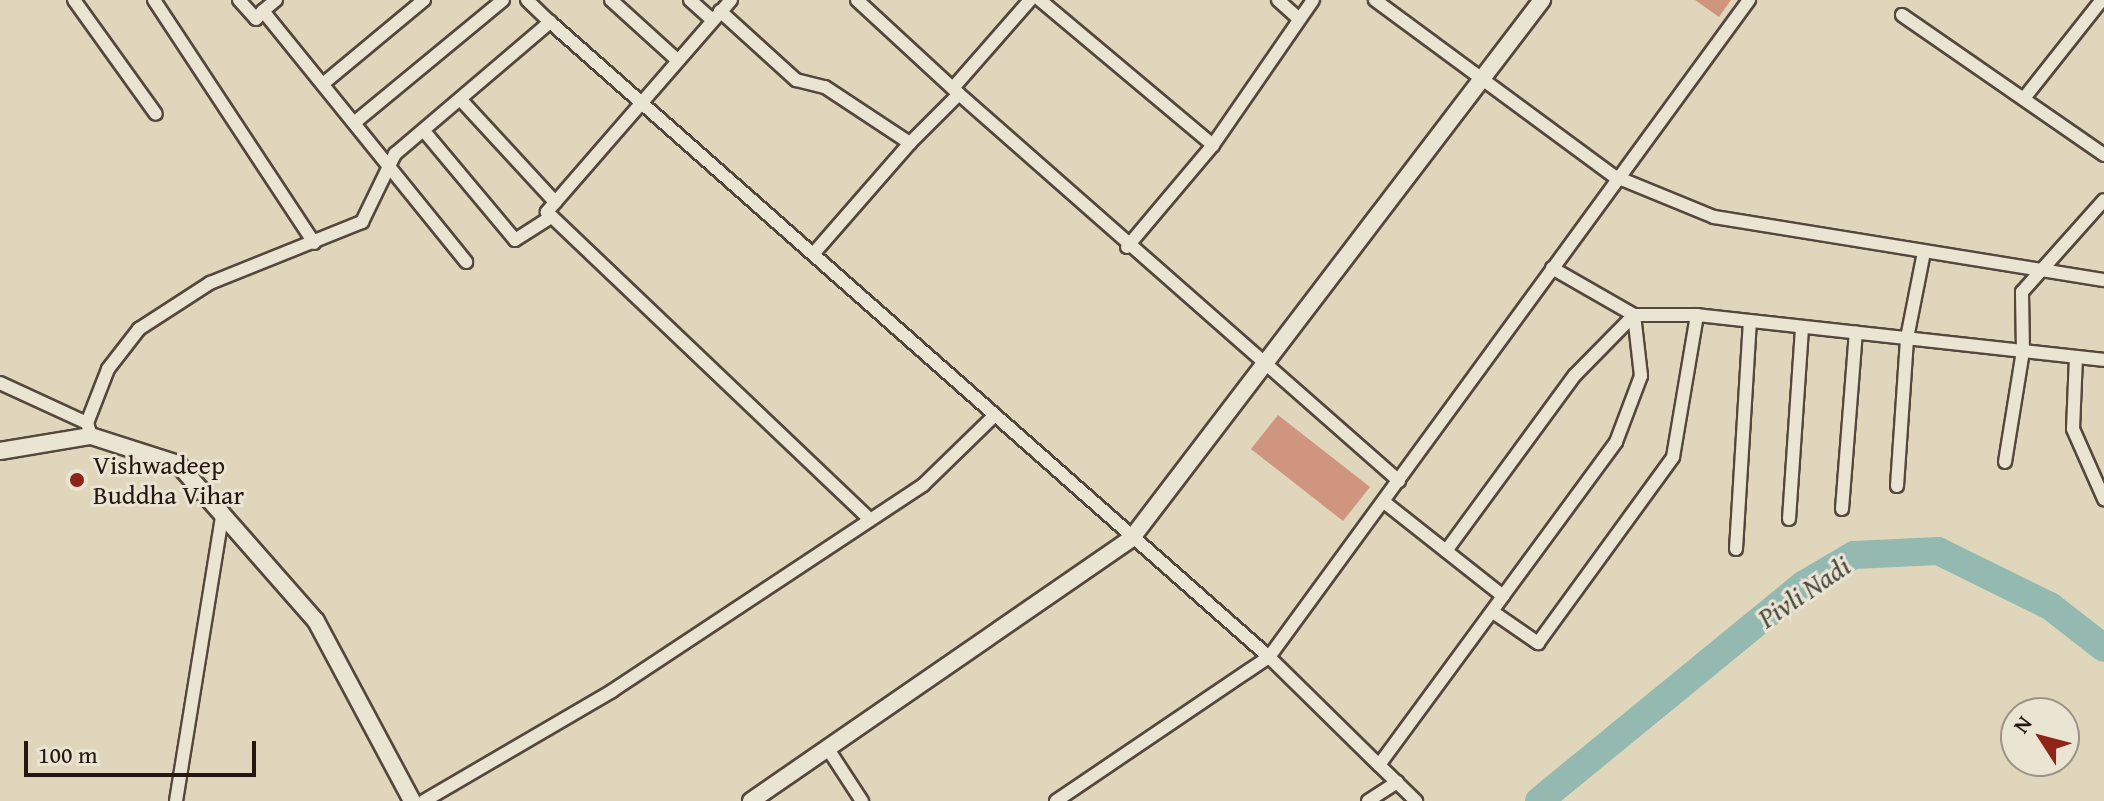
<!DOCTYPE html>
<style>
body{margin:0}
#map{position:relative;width:2104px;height:801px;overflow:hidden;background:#dfd6bc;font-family:"Gentium Book Plus",serif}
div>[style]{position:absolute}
.river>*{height:28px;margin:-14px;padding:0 14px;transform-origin:14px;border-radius:14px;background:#93b9b1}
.building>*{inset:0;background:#d0957e}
.roads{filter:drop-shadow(2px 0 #54473c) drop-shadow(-2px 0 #54473c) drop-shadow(0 2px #54473c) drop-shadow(0 -2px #54473c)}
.minor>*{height:12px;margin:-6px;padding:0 6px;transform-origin:6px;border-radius:6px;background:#eae4d3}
.tertiary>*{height:16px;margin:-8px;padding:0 8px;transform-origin:8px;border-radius:8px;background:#eae4d3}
.dots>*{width:22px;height:22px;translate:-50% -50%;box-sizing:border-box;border:4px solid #eae4d3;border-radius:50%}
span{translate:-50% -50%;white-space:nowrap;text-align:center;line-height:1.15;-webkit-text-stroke:6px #eae4d3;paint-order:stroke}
.poi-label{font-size:26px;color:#261711}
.left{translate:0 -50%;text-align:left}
.water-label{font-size:28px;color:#474841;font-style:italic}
.north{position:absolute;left:2000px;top:697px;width:80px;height:80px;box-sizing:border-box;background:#eae4d3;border:2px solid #9c9285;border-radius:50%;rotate:306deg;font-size:22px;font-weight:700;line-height:32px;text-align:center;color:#261711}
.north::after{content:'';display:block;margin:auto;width:28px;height:36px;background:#8f2418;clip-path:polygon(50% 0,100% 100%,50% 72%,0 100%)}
.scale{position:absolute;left:24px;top:741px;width:232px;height:36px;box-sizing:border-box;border:4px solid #261711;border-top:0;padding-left:10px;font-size:24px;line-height:28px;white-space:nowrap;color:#261711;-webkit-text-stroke:6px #eae4d3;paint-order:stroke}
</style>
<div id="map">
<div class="river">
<div style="left:1539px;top:801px;width:341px;rotate:-39.3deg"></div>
<div style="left:1803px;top:585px;width:59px;rotate:-30.5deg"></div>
<div style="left:1854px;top:555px;width:84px;rotate:-2.7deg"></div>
<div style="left:1938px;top:551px;width:125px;rotate:26.2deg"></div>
<div style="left:2050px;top:606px;width:68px;rotate:37.9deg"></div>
</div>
<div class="building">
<div style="clip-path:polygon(1695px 0,1731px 0,1719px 17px)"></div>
<div style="clip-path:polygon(1278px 415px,1370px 487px,1343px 521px,1251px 449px)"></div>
</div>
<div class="roads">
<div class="minor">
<div style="left:74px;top:0;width:140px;rotate:54.3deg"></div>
<div style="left:154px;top:0;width:291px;rotate:56.6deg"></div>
<div style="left:239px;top:0;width:25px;rotate:48deg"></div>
<div style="left:256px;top:19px;width:11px;rotate:-49deg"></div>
<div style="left:276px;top:0;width:17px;rotate:140deg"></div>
<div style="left:263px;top:11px;width:323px;rotate:51deg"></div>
<div style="left:527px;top:0;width:32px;rotate:44deg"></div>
<div style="left:611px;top:0;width:86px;rotate:42.2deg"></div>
<div style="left:690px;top:0;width:30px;rotate:42deg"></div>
<div style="left:731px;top:0;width:281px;rotate:131deg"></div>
<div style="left:547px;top:212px;width:446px;rotate:43.6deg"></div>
<div style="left:857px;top:0;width:139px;rotate:42.7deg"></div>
<div style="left:959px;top:94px;width:69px;rotate:135deg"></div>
<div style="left:1040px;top:0;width:226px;rotate:40deg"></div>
<div style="left:1278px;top:0;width:28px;rotate:42deg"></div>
<div style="left:1375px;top:0;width:297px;rotate:36.4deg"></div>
<div style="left:1614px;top:176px;width:108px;rotate:22.3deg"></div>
<div style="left:1714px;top:217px;width:395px;rotate:9.2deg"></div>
<div style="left:720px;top:11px;width:103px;rotate:42.2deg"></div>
<div style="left:796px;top:80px;width:30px;rotate:14deg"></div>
<div style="left:825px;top:87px;width:102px;rotate:33.4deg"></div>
<div style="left:910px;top:143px;width:147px;rotate:131.1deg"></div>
<div style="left:1902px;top:15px;width:246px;rotate:34.7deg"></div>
<div style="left:324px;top:83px;width:130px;rotate:-39.7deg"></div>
<div style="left:953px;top:88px;width:117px;rotate:-48.8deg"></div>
<div style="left:959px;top:94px;width:586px;rotate:41.33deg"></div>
<div style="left:2025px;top:97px;width:124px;rotate:-51.6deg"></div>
<div style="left:461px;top:100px;width:139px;rotate:47.3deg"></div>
<div style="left:354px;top:123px;width:193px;rotate:-39.5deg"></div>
<div style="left:424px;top:131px;width:142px;rotate:50.1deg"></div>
<div style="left:515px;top:240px;width:43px;rotate:-32.6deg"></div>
<div style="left:1127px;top:247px;width:133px;rotate:-49.9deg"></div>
<div style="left:1213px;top:145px;width:176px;rotate:-55.4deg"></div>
<div style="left:1552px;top:268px;width:95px;rotate:29.8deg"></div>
<div style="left:1634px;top:315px;width:63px"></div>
<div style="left:2076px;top:357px;width:72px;rotate:92.4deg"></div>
<div style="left:2073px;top:429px;width:77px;rotate:66.1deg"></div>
<div style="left:0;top:383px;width:96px;rotate:24.7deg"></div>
<div style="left:91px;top:436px;width:14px;rotate:-107deg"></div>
<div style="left:87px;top:423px;width:58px;rotate:-68.7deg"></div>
<div style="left:108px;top:369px;width:51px;rotate:-52.2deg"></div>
<div style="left:139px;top:329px;width:85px;rotate:-32.9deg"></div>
<div style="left:210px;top:283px;width:164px;rotate:-21.9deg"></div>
<div style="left:362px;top:222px;width:76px;rotate:-64.1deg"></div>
<div style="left:395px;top:154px;width:204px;rotate:-40.4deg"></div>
<div style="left:550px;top:22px;width:959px;rotate:41.45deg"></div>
<div style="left:1269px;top:657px;width:154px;rotate:44.5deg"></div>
<div style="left:1379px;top:765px;width:210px;rotate:-53.7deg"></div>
<div style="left:1503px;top:596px;width:152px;rotate:-141.7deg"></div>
<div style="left:2005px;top:462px;width:112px;rotate:-80.8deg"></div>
<div style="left:2023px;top:351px;width:59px;rotate:-91deg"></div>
<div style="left:2022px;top:292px;width:123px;rotate:-48.3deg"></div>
<div style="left:1897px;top:486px;width:148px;rotate:-86.1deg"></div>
<div style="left:1907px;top:338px;width:88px;rotate:-78.8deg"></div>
<div style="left:1842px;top:509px;width:177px;rotate:-85.5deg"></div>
<div style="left:1789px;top:519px;width:192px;rotate:-86.1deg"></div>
<div style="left:1736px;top:549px;width:228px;rotate:-86.5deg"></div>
<div style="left:1446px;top:551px;width:218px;rotate:-53.8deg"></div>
<div style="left:1575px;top:375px;width:84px;rotate:-45.5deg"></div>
<div style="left:1503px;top:596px;width:191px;rotate:-53.7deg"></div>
<div style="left:1616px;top:442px;width:71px;rotate:-69.3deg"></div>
<div style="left:1641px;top:376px;width:61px;rotate:-96.5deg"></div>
<div style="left:1493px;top:612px;width:55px;rotate:34.6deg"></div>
<div style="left:1538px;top:643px;width:230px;rotate:-54deg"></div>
<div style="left:1673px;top:457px;width:144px;rotate:-80.4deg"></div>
<div style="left:1697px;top:315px;width:409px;rotate:6.3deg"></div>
<div style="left:830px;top:752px;width:59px;rotate:56.9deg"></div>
<div style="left:1379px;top:765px;width:52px;rotate:44.2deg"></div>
<div style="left:176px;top:801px;width:293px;rotate:-80.8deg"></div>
<div style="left:424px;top:801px;width:218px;rotate:-30.3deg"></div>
<div style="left:612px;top:691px;width:373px;rotate:-33.5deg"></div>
<div style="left:923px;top:485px;width:98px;rotate:-44.2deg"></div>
<div style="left:1056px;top:801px;width:257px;rotate:-34.1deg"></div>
<div style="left:1269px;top:657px;width:814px;rotate:-53.85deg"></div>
<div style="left:1368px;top:801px;width:35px;rotate:-33deg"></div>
</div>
<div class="tertiary">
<div style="left:0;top:451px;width:92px;rotate:-9.4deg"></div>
<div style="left:91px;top:436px;width:91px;rotate:17.8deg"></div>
<div style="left:178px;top:464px;width:209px;rotate:48.7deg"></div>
<div style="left:316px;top:621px;width:204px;rotate:61.9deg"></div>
<div style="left:751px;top:801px;width:462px;rotate:-34.6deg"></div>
<div style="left:1131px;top:539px;width:678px;rotate:-52.67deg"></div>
</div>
</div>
<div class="dots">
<div style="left:77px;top:480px;background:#8f2418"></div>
</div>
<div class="poi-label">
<span class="left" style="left:93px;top:480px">Vishwadeep<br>Buddha Vihar</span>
</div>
<div class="water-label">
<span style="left:1804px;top:592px;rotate:-34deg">Pivli Nadi</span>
</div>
<div class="north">N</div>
<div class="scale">100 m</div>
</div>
